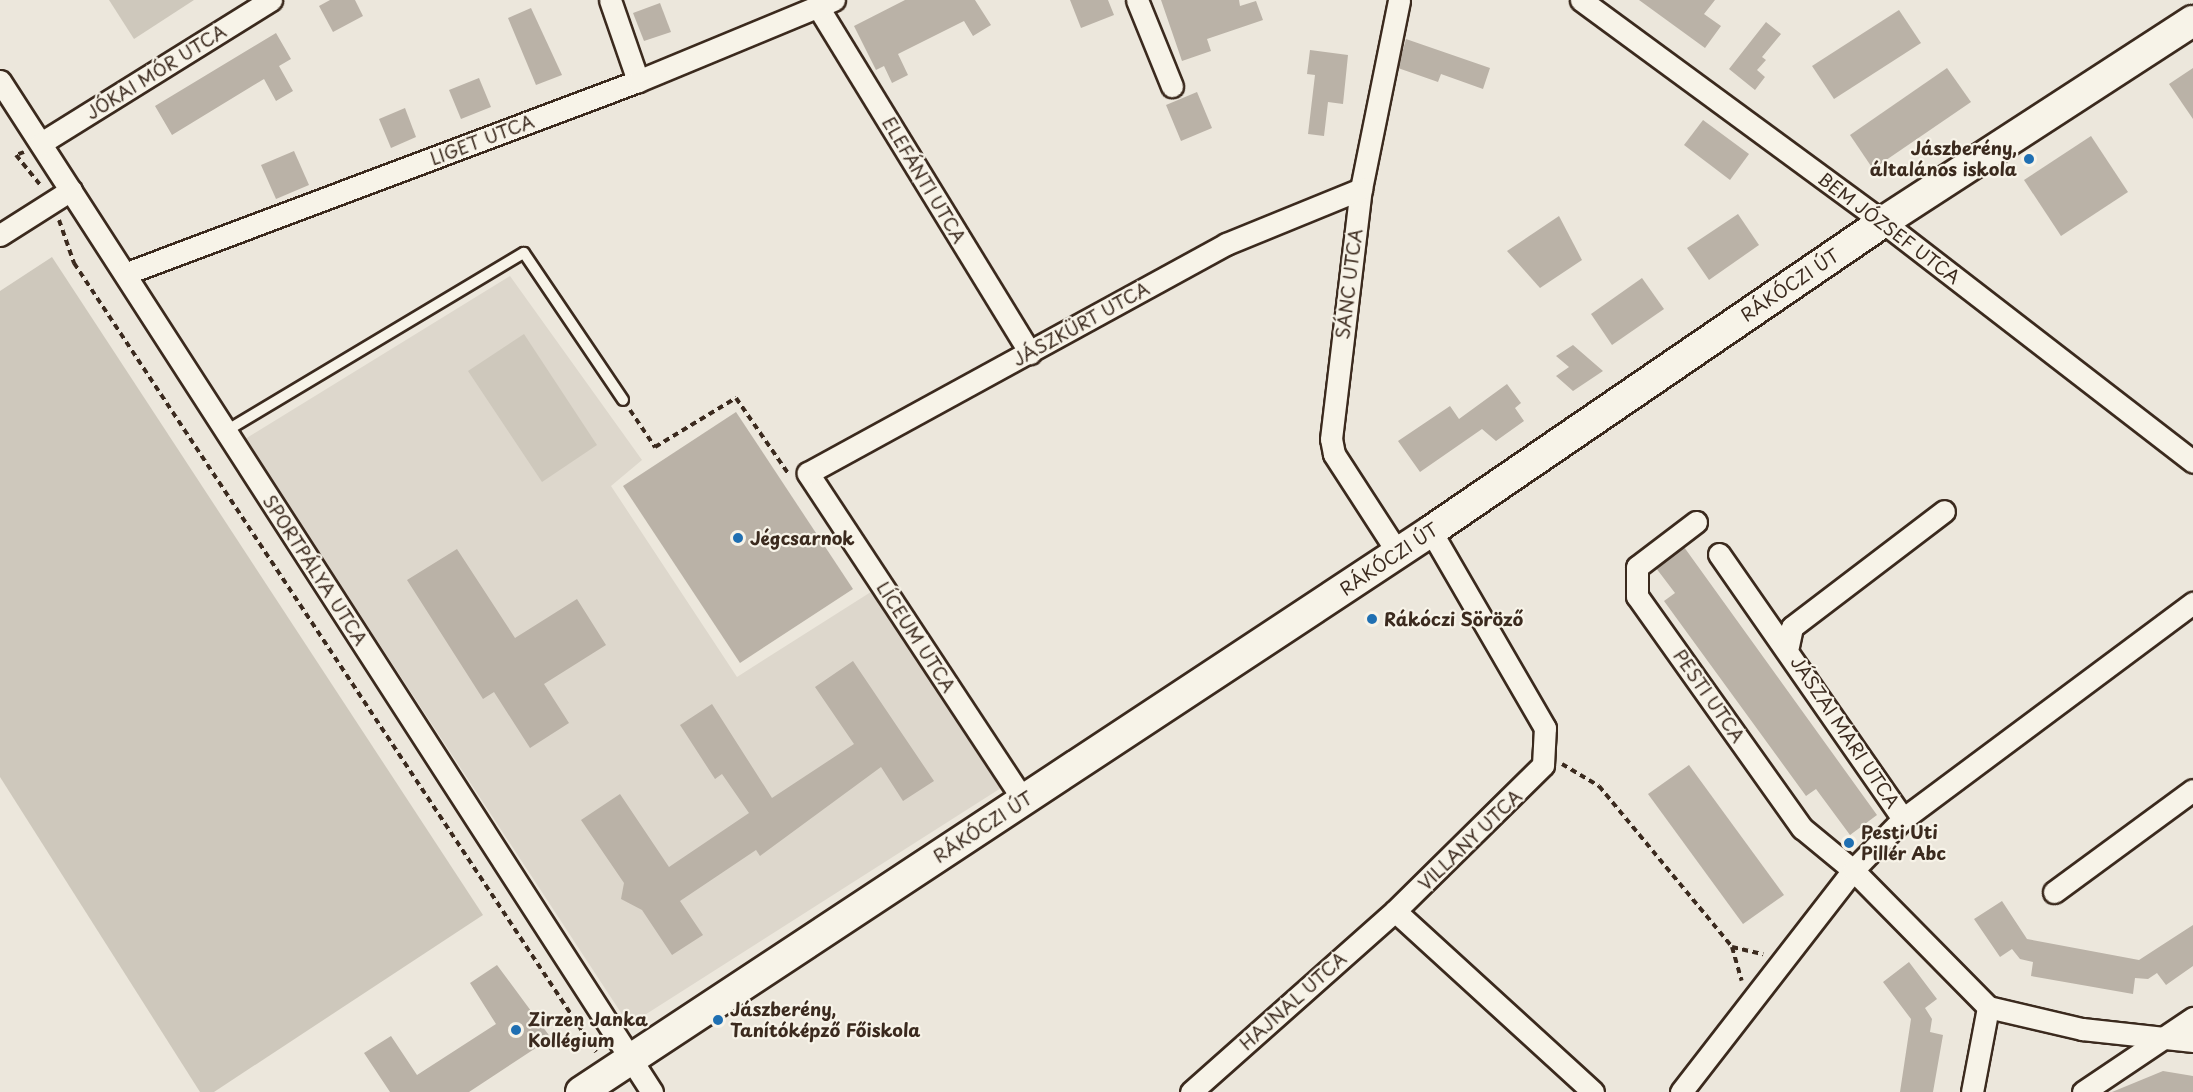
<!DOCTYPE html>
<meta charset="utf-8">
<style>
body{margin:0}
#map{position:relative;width:2193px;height:1092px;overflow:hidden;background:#ece7dc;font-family:"Playpen Sans",sans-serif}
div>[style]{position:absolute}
.built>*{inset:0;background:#ddd7cc}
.green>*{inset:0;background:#cec8bc}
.building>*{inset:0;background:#bab2a7}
.path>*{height:4px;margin-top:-2px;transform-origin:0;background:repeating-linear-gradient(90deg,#3b2a1e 0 6px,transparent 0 10.5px)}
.roads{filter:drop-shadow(2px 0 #3b2a1e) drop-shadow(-2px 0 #3b2a1e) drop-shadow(0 2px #3b2a1e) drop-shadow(0 -2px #3b2a1e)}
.lane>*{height:10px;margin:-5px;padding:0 5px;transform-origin:5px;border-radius:5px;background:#f7f3e8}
.street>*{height:21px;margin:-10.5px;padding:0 10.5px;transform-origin:10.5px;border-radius:10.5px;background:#f7f3e8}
.secondary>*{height:30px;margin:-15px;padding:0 15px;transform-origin:15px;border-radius:15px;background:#f7f3e8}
.dots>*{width:16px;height:16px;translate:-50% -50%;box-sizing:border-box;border:3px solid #f7f3e8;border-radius:50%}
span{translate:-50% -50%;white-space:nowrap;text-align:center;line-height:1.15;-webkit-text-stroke:4.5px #f7f3e8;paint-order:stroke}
.street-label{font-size:18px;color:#3b2a1e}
.poi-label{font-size:18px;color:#3b2a1e;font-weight:700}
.right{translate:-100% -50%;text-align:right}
.left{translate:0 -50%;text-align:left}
</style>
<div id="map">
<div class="built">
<div style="clip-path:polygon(510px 276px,642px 460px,611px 486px,737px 677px,874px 590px,1001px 788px,629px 1025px,245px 439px)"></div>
</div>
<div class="green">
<div style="clip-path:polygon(109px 0,194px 0,134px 39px)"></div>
<div style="clip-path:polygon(52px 257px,483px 915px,214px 1092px,200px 1092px,0 777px,0 291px)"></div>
<div style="clip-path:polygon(524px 334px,597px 445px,542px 482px,468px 371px)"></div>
</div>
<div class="building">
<div style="clip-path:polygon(330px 0,355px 0,363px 16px,333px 32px,319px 6px)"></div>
<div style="clip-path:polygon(905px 0,975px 0,991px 25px,973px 36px,964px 21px,898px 54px,908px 75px,892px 83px,884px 66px,876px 70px,854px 26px)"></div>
<div style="clip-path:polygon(1070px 0,1108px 0,1114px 15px,1081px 28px)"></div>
<div style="clip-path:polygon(1161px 0,1239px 0,1240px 6px,1256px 1px,1263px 20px,1207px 39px,1211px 51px,1182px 61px)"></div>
<div style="clip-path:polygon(1639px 0,1715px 0,1704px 14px,1721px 26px,1705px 48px)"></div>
<div style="clip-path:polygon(660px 3px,671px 32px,644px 41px,633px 13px)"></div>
<div style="clip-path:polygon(531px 8px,562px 75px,536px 85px,508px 18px)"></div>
<div style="clip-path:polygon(1899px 10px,1921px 43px,1834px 99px,1812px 66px)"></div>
<div style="clip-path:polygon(1766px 22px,1781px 34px,1762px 57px,1766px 60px,1757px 70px,1765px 77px,1755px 90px,1729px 69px)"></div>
<div style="clip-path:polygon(276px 33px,291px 59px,279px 66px,293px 91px,276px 101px,264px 79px,172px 135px,155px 106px)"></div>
<div style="clip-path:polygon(1406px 39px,1490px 68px,1483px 89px,1441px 74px,1438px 82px,1398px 68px)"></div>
<div style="clip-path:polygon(1310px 50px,1348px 55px,1343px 104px,1328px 102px,1324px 136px,1308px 134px,1315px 75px,1307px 74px)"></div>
<div style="clip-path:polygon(1947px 68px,1971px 102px,1873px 169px,1850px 135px)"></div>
<div style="clip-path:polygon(2193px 68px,2193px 119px,2169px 84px)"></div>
<div style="clip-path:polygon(479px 78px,491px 107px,461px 119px,449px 90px)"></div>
<div style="clip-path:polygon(1197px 92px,1212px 128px,1181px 141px,1166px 105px)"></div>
<div style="clip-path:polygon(405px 108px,416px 137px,391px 148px,379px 119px)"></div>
<div style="clip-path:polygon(1703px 120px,1749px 154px,1730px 180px,1684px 145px)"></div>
<div style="clip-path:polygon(2091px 136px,2128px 192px,2061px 236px,2024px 180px)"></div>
<div style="clip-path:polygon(294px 151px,309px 185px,276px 199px,261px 165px)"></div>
<div style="clip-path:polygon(1738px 214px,1759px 245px,1709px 280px,1687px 248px)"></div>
<div style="clip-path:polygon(1559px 216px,1582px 260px,1540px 288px,1507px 251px)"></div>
<div style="clip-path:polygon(1642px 278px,1664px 309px,1612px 345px,1591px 314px)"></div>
<div style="clip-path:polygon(1573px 345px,1603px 371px,1573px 391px,1556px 376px,1569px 367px,1556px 356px)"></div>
<div style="clip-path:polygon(1507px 384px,1521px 403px,1515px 408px,1524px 421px,1496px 441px,1482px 429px,1420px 472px,1398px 441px,1450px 406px,1459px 419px)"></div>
<div style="clip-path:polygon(736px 412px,853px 589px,740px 663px,623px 486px)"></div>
<div style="clip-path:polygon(1684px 547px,1877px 815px,1850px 835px,1816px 789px,1806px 796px,1664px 601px,1675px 593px,1656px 568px)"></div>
<div style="clip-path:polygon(457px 549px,515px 638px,577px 599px,606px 645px,544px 684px,569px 723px,530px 748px,494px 692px,483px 699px,407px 580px)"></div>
<div style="clip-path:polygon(853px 661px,934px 781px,903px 801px,881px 767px,760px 856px,756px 850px,680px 901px,703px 935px,672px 955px,642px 910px,621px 899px,624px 883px,581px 820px,620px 794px,669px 867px,749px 813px,722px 774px,715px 779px,680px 725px,712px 704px,772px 798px,854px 744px,815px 687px)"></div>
<div style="clip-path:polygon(1689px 765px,1784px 895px,1743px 924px,1648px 794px)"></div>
<div style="clip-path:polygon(2002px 901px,2027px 939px,2139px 960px,2193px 925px,2193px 966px,2166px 985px,2157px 973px,2148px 979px,2135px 978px,2133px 994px,2031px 976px,2033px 962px,2020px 959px,2012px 949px,2000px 957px,1974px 919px)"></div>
<div style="clip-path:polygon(1909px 962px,1937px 999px,1925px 1008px,1932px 1019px,1930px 1032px,1943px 1035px,1933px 1092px,1900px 1092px,1911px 1019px,1883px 982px)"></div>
<div style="clip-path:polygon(497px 965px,551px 1038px,469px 1092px,390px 1092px,364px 1053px,391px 1036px,417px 1075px,496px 1024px,470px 983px)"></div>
<div style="clip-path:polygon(2163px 1071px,2193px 1076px,2193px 1092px,2112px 1092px)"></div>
</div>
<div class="path">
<div style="left:24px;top:152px;width:9px;rotate:159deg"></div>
<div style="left:16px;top:155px;width:38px;rotate:51deg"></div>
<div style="left:59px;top:220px;width:46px;rotate:70.8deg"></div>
<div style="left:74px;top:263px;width:946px;rotate:56.51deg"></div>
<div style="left:630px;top:410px;width:45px;rotate:56deg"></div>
<div style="left:655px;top:447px;width:95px;rotate:-31.2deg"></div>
<div style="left:736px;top:398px;width:91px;rotate:55.3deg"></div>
<div style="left:1562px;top:764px;width:43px;rotate:30.7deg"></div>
<div style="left:1599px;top:786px;width:209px;rotate:50.4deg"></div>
<div style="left:1732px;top:947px;width:32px;rotate:13deg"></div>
<div style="left:1732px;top:947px;width:35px;rotate:74deg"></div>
</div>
<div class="roads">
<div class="lane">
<div style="left:226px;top:431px;width:347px;rotate:-30.9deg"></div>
<div style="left:524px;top:253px;width:177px;rotate:56deg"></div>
</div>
<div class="street">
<div style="left:610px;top:0;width:86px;rotate:70.9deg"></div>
<div style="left:1137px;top:0;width:93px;rotate:67.9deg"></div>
<div style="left:1581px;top:0;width:375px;rotate:36.3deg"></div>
<div style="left:1883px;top:222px;width:392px;rotate:37.7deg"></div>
<div style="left:818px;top:7px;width:406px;rotate:58.5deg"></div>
<div style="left:0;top:81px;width:1203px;rotate:57.18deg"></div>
<div style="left:41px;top:143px;width:271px;rotate:-31.9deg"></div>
<div style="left:0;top:235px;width:84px;rotate:-32.4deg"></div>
<div style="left:127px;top:273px;width:546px;rotate:-20.59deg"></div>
<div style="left:638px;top:81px;width:212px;rotate:-22.5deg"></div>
<div style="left:1696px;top:522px;width:74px;rotate:142.7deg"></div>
<div style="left:1637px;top:567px;width:29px;rotate:90deg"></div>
<div style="left:1637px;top:596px;width:285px;rotate:54.6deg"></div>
<div style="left:1802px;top:828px;width:66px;rotate:39.5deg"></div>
<div style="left:1853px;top:870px;width:192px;rotate:45.4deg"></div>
<div style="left:1988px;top:1007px;width:97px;rotate:13.2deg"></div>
<div style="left:2082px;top:1029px;width:112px;rotate:6.2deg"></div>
<div style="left:1398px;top:553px;width:118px;rotate:-122.9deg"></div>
<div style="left:1334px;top:454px;width:15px;rotate:-101deg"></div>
<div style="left:1331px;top:439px;width:252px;rotate:-83.2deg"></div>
<div style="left:1361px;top:189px;width:193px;rotate:-78.6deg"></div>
<div style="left:1719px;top:554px;width:323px;rotate:55.2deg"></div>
<div style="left:1788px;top:646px;width:19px;rotate:-78deg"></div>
<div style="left:1792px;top:627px;width:191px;rotate:-37.3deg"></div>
<div style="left:1024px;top:801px;width:393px;rotate:-123.4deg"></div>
<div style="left:808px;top:473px;width:477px;rotate:-28.7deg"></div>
<div style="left:1226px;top:244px;width:146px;rotate:-22.2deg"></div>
<div style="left:2054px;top:892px;width:172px;rotate:-36.3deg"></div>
<div style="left:1395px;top:911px;width:268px;rotate:42.4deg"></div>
<div style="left:1191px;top:1092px;width:273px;rotate:-41.6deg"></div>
<div style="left:1395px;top:911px;width:208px;rotate:-44.6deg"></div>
<div style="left:1543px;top:765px;width:37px;rotate:-87deg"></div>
<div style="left:1545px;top:728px;width:228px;rotate:-120.1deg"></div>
<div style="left:1681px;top:1092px;width:281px;rotate:-52.2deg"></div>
<div style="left:1853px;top:870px;width:71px;rotate:-45.6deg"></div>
<div style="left:1903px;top:819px;width:362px;rotate:-36.7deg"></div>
<div style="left:1972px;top:1092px;width:86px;rotate:-79.3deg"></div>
<div style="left:2083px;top:1092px;width:133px;rotate:-33.9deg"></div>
</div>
<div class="secondary">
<div style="left:581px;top:1092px;width:1018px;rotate:-33.42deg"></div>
<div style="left:1431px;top:531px;width:548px;rotate:-34.36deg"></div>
<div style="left:1883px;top:222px;width:369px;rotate:-33deg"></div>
</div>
</div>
<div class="dots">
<div style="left:2029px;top:159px;background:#1f6fb2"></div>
<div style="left:738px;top:538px;background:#1f6fb2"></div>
<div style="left:1372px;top:619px;background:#1f6fb2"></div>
<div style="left:1849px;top:843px;background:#1f6fb2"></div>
<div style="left:718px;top:1020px;background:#1f6fb2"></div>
<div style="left:516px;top:1030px;background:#1f6fb2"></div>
</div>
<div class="street-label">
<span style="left:156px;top:72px;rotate:-32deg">JÓKAI MÓR UTCA</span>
<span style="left:482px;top:140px;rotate:-21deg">LIGET UTCA</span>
<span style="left:924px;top:180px;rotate:59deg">ELEFÁNTI UTCA</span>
<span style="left:1889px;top:228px;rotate:37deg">BEM JÓZSEF UTCA</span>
<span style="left:1349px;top:284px;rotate:-83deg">SÁNC UTCA</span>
<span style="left:1790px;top:285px;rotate:-34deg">RÁKÓCZI ÚT</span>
<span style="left:1081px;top:324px;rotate:-29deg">JÁSZKÜRT UTCA</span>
<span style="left:1389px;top:559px;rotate:-34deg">RÁKÓCZI ÚT</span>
<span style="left:315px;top:570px;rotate:57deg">SPORTPÁLYA UTCA</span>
<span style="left:916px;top:637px;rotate:57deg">LÍCEUM UTCA</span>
<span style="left:1709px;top:696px;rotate:55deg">PESTI UTCA</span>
<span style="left:1845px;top:732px;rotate:56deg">JÁSZAI MARI UTCA</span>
<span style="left:983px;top:827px;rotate:-33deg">RÁKÓCZI ÚT</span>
<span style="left:1470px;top:840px;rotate:-44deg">VILLANY UTCA</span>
<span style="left:1293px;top:1001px;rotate:-42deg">HAJNAL UTCA</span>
</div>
<div class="poi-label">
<span class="right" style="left:2017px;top:159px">Jászberény,<br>általános iskola</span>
<span class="left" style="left:750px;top:538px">Jégcsarnok</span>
<span class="left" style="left:1384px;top:619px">Rákóczi Söröző</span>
<span class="left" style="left:1861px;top:843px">Pesti Uti<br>Pillér Abc</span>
<span class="left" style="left:730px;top:1020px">Jászberény,<br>Tanítóképző Főiskola</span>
<span class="left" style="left:528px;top:1030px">Zirzen Janka<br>Kollégium</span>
</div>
</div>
